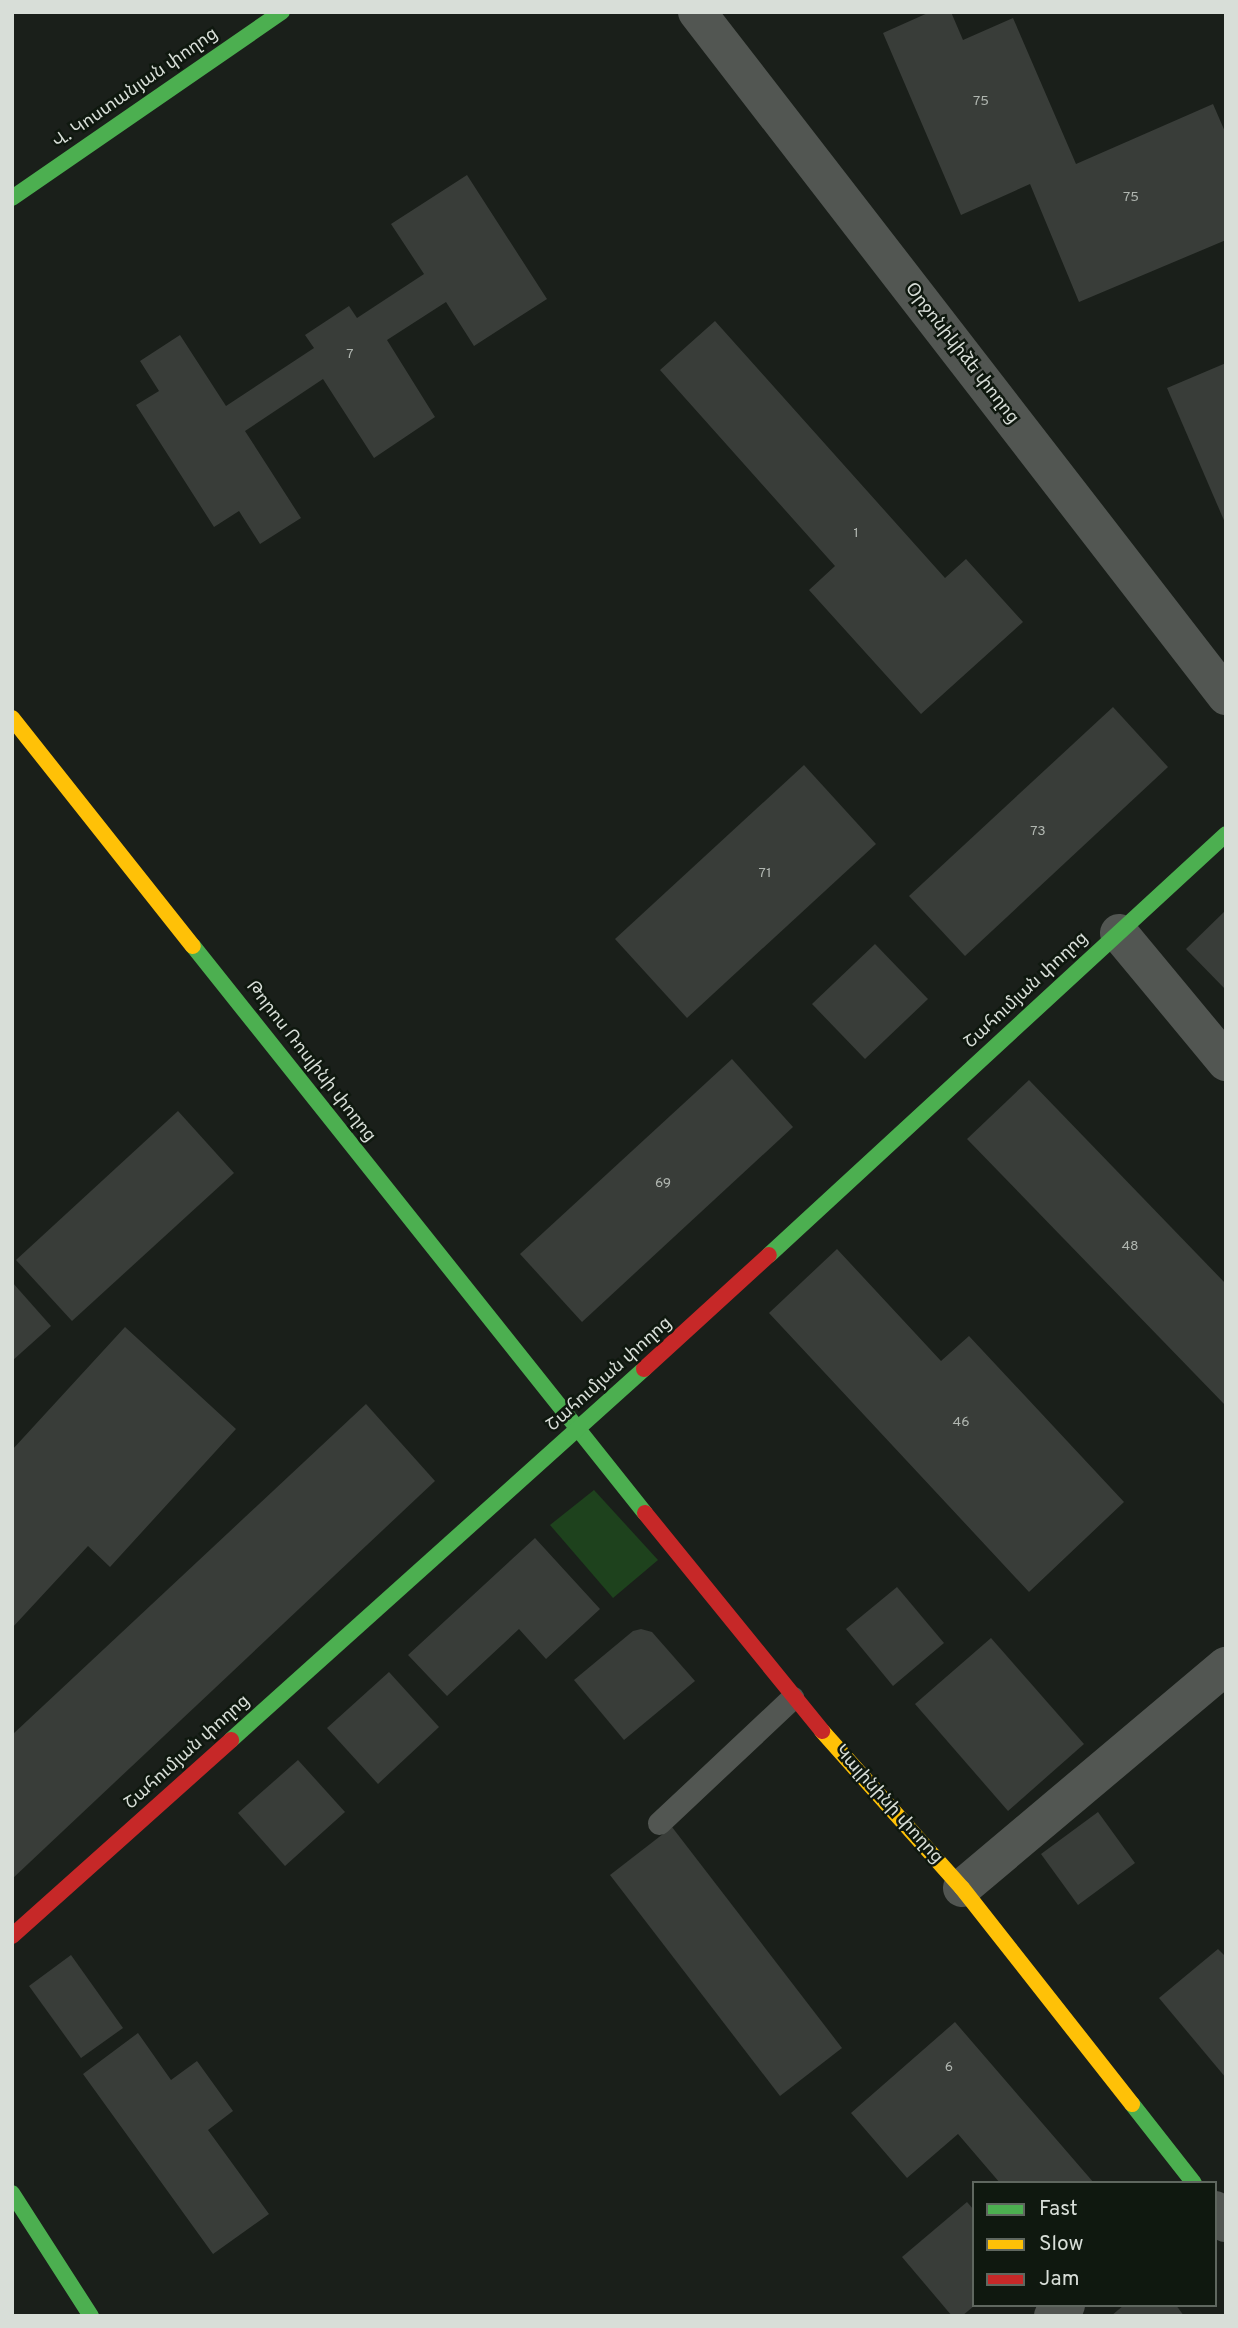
<!DOCTYPE html>
<meta charset="utf-8">
<style>
body{margin:0}
#map{position:relative;width:1238px;height:2328px;overflow:hidden;background:#1a1f1a;font-family:Overpass,"Noto Sans Armenian",sans-serif}
div>[style]{position:absolute}
.green>*{inset:0;background:#1e421d}
.building>*{inset:0;background:#393d39}
.lane>*{height:23px;margin:-11.5px;padding:0 11.5px;transform-origin:11.5px;border-radius:11.5px;background:#525652}
.street>*{height:38px;margin:-19px;padding:0 19px;transform-origin:19px;border-radius:19px;background:#525652}
.fast>*{height:16px;margin:-8px;padding:0 8px;transform-origin:8px;border-radius:8px;background:#4caf50}
.slow>*{height:16px;margin:-8px;padding:0 8px;transform-origin:8px;border-radius:8px;background:#ffc107}
.jam>*{height:16px;margin:-8px;padding:0 8px;transform-origin:8px;border-radius:8px;background:#c62828}
span{translate:-50% -50%;white-space:nowrap;text-align:center;line-height:1.15;-webkit-text-stroke:5px #0f180f;paint-order:stroke}
.number-label{font-size:14px;color:#b0b6b0}
.number-label span{-webkit-text-stroke-width:0}
.street-label{font-size:18px;color:#d8ded8}
.frame{position:absolute;inset:0;border:14px solid #d8ded8;pointer-events:none}
.legend{position:absolute;left:972px;top:2181px;width:245px;height:126px;box-sizing:border-box;background:#0f180f;border:2px solid #5f675f;margin:0;padding:9px 12px;list-style:none;font-size:21px;color:#d8ded8}
.legend li{display:flex;align-items:center;gap:14px;height:35px}
.legend b{width:35px;border:2px solid #5f675f}
</style>
<div id="map">
<div class="green">
<div style="clip-path:polygon(594px 1490px,658px 1560px,613px 1598px,550px 1525px)"></div>
</div>
<div class="building">
<div style="clip-path:polygon(930px 12px,951px 12px,963px 40px,1013px 18px,1076px 164px,1213px 104px,1226px 134px,1226px 240px,1079px 302px,1030px 184px,961px 215px,883px 33px)"></div>
<div style="clip-path:polygon(467px 175px,547px 299px,474px 346px,446px 302px,387px 340px,435px 417px,374px 458px,323px 379px,245px 431px,301px 518px,260px 544px,239px 511px,214px 527px,136px 405px,159px 391px,140px 361px,180px 335px,226px 406px,314px 348px,305px 335px,349px 306px,357px 318px,424px 274px,391px 224px)"></div>
<div style="clip-path:polygon(715px 321px,945px 578px,966px 559px,1023px 622px,921px 714px,809px 590px,835px 566px,660px 370px)"></div>
<div style="clip-path:polygon(1226px 363px,1226px 525px,1167px 388px)"></div>
<div style="clip-path:polygon(1113px 707px,1168px 767px,965px 956px,909px 896px)"></div>
<div style="clip-path:polygon(804px 765px,876px 844px,687px 1018px,615px 939px)"></div>
<div style="clip-path:polygon(1226px 910px,1226px 990px,1186px 949px)"></div>
<div style="clip-path:polygon(875px 944px,928px 999px,865px 1059px,812px 1004px)"></div>
<div style="clip-path:polygon(732px 1059px,793px 1127px,582px 1322px,520px 1254px)"></div>
<div style="clip-path:polygon(1029px 1080px,1226px 1284px,1226px 1406px,967px 1139px)"></div>
<div style="clip-path:polygon(178px 1111px,234px 1173px,72px 1321px,16px 1260px)"></div>
<div style="clip-path:polygon(837px 1249px,941px 1361px,969px 1336px,1124px 1502px,1029px 1592px,769px 1313px)"></div>
<div style="clip-path:polygon(12px 1282px,51px 1326px,12px 1361px)"></div>
<div style="clip-path:polygon(125px 1327px,236px 1429px,110px 1567px,88px 1546px,12px 1628px,12px 1450px)"></div>
<div style="clip-path:polygon(366px 1404px,435px 1481px,12px 1879px,12px 1735px)"></div>
<div style="clip-path:polygon(535px 1538px,600px 1609px,546px 1659px,519px 1629px,447px 1696px,408px 1655px)"></div>
<div style="clip-path:polygon(897px 1587px,944px 1643px,893px 1686px,846px 1629px)"></div>
<div style="clip-path:polygon(641px 1629px,652px 1632px,695px 1681px,624px 1740px,574px 1680px,633px 1631px)"></div>
<div style="clip-path:polygon(991px 1638px,1084px 1744px,1008px 1811px,915px 1704px)"></div>
<div style="clip-path:polygon(389px 1672px,439px 1727px,378px 1784px,327px 1728px)"></div>
<div style="clip-path:polygon(298px 1760px,345px 1812px,285px 1866px,238px 1813px)"></div>
<div style="clip-path:polygon(1098px 1812px,1135px 1863px,1078px 1905px,1041px 1854px)"></div>
<div style="clip-path:polygon(672px 1827px,842px 2048px,780px 2096px,610px 1875px)"></div>
<div style="clip-path:polygon(1218px 1949px,1226px 1957px,1226px 2078px,1159px 1998px)"></div>
<div style="clip-path:polygon(71px 1955px,123px 2028px,81px 2058px,29px 1986px)"></div>
<div style="clip-path:polygon(955px 2022px,1094px 2183px,1000px 2183px,958px 2134px,907px 2178px,851px 2113px)"></div>
<div style="clip-path:polygon(138px 2033px,171px 2080px,197px 2061px,233px 2111px,208px 2130px,269px 2214px,213px 2254px,83px 2074px)"></div>
<div style="clip-path:polygon(967px 2202px,974px 2210px,974px 2306px,962px 2316px,952px 2316px,902px 2257px)"></div>
<div style="clip-path:polygon(1124px 2305px,1176px 2305px,1184px 2316px,1111px 2316px)"></div>
</div>
<div class="lane">
<div style="left:659px;top:1823px;width:183px;rotate:-43.2deg"></div>
</div>
<div class="street">
<div style="left:697px;top:12px;width:865px;rotate:52.28deg"></div>
<div style="left:1119px;top:933px;width:168px;rotate:50.3deg"></div>
<div style="left:962px;top:1888px;width:345px;rotate:-40.1deg"></div>
<div style="left:1215px;top:2210px;width:17px;rotate:50deg"></div>
<div style="left:1053px;top:2316px;width:17px;rotate:-40deg"></div>
</div>
<div class="fast">
<div style="left:12px;top:198px;width:328px;rotate:-34.6deg"></div>
<div style="left:193px;top:946px;width:725px;rotate:51.44deg"></div>
<div style="left:769px;top:1255px;width:621px;rotate:-42.65deg"></div>
<div style="left:231px;top:1740px;width:555px;rotate:-41.93deg"></div>
<div style="left:1132px;top:2104px;width:100px;rotate:51.9deg"></div>
<div style="left:12px;top:2193px;width:146px;rotate:57.3deg"></div>
</div>
<div class="slow">
<div style="left:12px;top:718px;width:291px;rotate:51.6deg"></div>
<div style="left:822px;top:1731px;width:210px;rotate:48.3deg"></div>
<div style="left:962px;top:1888px;width:275px;rotate:51.8deg"></div>
</div>
<div class="jam">
<div style="left:644px;top:1369px;width:169px;rotate:-42.4deg"></div>
<div style="left:645px;top:1513px;width:281px;rotate:50.9deg"></div>
<div style="left:12px;top:1936px;width:294px;rotate:-41.8deg"></div>
</div>
<div class="number-label">
<span style="left:981px;top:102px">75</span>
<span style="left:1131px;top:198px">75</span>
<span style="left:350px;top:355px">7</span>
<span style="left:856px;top:534px">1</span>
<span style="left:1038px;top:832px">73</span>
<span style="left:765px;top:874px">71</span>
<span style="left:663px;top:1184px">69</span>
<span style="left:1130px;top:1247px">48</span>
<span style="left:961px;top:1423px">46</span>
<span style="left:949px;top:2068px">6</span>
</div>
<div class="street-label">
<span style="left:136px;top:89px;rotate:-35deg">Վ. Կոստանյան փողոց</span>
<span style="left:961px;top:354px;rotate:52deg">Օրջոնիկիձե փողոց</span>
<span style="left:1027px;top:991px;rotate:-43deg">Շահումյան փողոց</span>
<span style="left:310px;top:1062px;rotate:52deg">Թորոս Ռոսլինի փողոց</span>
<span style="left:610px;top:1375px;rotate:-42deg">Շահումյան փողոց</span>
<span style="left:188px;top:1753px;rotate:-42deg">Շահումյան փողոց</span>
<span style="left:888px;top:1805px;rotate:48deg">Կալինինի փողոց</span>
</div>
<div class="frame"></div>
<ul class="legend">
<li><b style="height:9px;background:#4caf50"></b>Fast</li>
<li><b style="height:9px;background:#ffc107"></b>Slow</li>
<li><b style="height:9px;background:#c62828"></b>Jam</li>
</ul>
</div>
